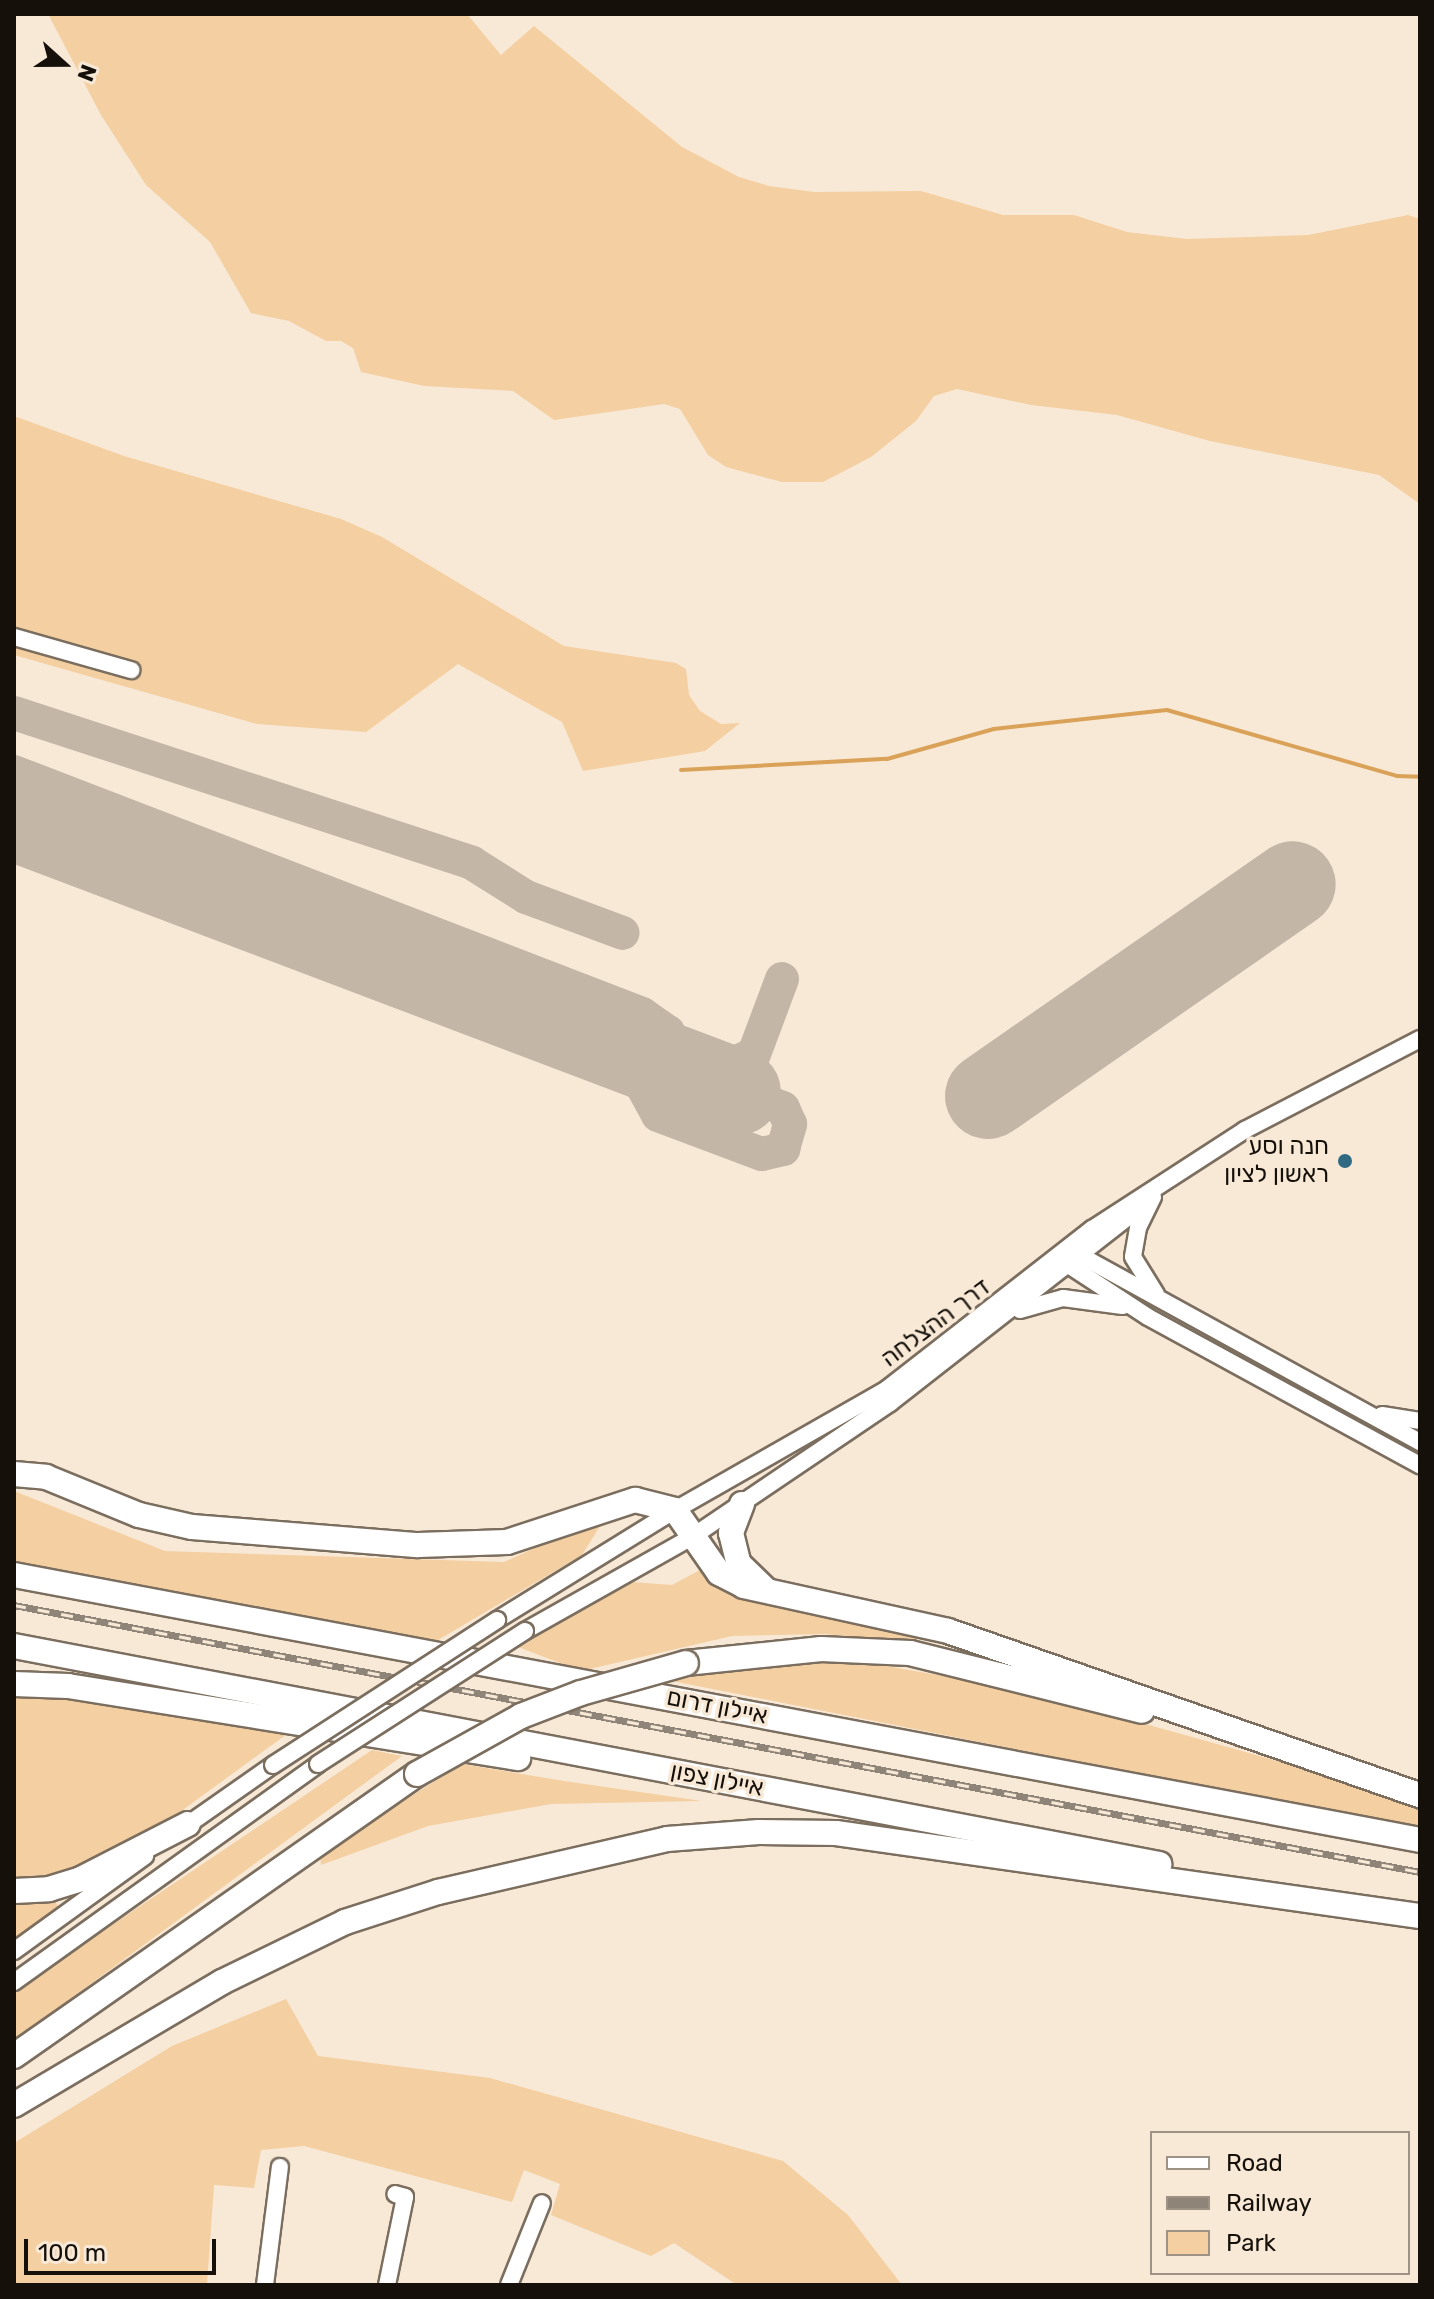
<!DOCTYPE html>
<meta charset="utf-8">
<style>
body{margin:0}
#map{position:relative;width:1434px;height:2299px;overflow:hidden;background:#f8e9d7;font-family:Rubik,Heebo,sans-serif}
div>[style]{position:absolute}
.green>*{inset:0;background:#f4cfa1}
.stream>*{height:4px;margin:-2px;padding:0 2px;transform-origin:2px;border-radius:2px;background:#daa258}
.taxiway>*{height:34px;margin:-17px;padding:0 17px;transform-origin:17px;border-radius:17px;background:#c3b6a7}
.runway>*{height:86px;margin:-43px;padding:0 43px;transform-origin:43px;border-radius:43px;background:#c3b6a7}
.roads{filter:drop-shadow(2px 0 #7b6e5f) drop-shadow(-2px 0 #7b6e5f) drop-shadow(0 2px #7b6e5f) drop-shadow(0 -2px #7b6e5f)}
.minor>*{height:16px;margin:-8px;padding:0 8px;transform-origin:8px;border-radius:8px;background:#fff}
.highway>*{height:24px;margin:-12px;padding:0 12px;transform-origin:12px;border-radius:12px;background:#fff}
.rail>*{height:7px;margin-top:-3.5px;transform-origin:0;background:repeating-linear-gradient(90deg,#f8e9d7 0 12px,#8e8477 0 24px);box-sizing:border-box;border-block:2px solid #8e8477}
.bridges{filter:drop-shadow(2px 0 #7b6e5f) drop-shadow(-2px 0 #7b6e5f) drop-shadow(0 2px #7b6e5f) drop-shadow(0 -2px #7b6e5f)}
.minor-bridge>*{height:16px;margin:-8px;padding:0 8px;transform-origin:8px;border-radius:8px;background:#fff}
.highway-bridge>*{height:24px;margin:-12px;padding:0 12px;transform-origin:12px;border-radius:12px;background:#fff}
.dots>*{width:22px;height:22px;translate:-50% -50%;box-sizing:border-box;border:4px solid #f8e9d7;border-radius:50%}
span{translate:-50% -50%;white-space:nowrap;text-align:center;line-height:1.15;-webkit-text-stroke:7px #f8e9d7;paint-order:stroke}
.poi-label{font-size:24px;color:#15100a}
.right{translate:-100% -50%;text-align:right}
.street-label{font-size:24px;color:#15100a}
.frame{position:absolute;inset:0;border:16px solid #15100a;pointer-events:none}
.legend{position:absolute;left:1150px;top:2131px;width:260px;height:144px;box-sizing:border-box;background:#f8e9d7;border:2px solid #9d9285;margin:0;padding:10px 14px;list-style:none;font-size:24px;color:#15100a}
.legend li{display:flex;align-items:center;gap:16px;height:40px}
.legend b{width:40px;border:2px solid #9d9285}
.north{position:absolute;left:24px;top:24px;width:80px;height:80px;-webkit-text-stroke:6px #f8e9d7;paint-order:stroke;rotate:111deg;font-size:22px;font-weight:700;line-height:32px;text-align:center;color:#15100a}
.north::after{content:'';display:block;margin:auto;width:28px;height:36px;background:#15100a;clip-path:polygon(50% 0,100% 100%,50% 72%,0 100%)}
.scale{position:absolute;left:24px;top:2239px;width:192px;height:36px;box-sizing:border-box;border:4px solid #15100a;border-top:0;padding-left:10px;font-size:24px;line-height:28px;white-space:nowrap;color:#15100a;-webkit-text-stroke:6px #f8e9d7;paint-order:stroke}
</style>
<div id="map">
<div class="green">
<div style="clip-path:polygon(48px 14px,467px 14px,501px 55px,534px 26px,682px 147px,739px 177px,769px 186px,814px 192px,921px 191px,1003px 215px,1074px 215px,1127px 232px,1187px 239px,1308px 235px,1408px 215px,1420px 219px,1420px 504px,1379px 475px,1210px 441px,1117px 415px,1031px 405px,957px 389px,934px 396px,916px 421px,871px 457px,823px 482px,782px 482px,726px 467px,708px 455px,680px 409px,664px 404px,554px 420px,513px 391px,424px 386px,361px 372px,353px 348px,341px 341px,326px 341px,289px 321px,251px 313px,210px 242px,146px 185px,101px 115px)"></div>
<div style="clip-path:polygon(14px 416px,124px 456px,341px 519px,382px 537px,564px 646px,676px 663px,686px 669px,689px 695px,700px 711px,721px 724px,740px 723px,705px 751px,583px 771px,562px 722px,458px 664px,366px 732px,257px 724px,14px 655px)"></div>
<div style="clip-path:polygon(14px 1491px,165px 1551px,504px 1562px,607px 1515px,582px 1555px,433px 1643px,14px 1566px)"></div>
<div style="clip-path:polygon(702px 1569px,914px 1631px,918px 1642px,825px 1634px,732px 1636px,581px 1671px,518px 1647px,613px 1587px,632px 1582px,672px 1585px)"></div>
<div style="clip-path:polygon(767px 1662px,875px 1664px,1028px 1691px,1420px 1801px,1420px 1829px,672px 1681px)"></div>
<div style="clip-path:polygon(14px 1694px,95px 1700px,287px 1734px,147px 1836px,62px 1876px,14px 1881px)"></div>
<div style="clip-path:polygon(372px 1750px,402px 1756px,14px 2040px,14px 1991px)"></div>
<div style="clip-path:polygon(462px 1764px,564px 1781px,702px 1801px,551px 1804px,428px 1826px,321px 1865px,320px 1854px)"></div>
<div style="clip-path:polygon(53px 1898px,60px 1909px,14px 1938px,14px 1903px)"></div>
<div style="clip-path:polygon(286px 1999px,318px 2056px,490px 2078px,783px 2161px,848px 2215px,902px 2285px,737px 2285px,674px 2243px,651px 2256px,551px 2215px,560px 2184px,524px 2170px,512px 2202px,304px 2146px,261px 2150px,254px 2188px,214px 2185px,207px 2285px,14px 2285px,14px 2143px,172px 2046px)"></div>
</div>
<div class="stream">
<div style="left:681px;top:770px;width:206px;rotate:-3.1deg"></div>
<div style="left:887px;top:759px;width:111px;rotate:-15.7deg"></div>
<div style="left:994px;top:729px;width:174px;rotate:-6.3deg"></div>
<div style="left:1167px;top:710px;width:239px;rotate:16deg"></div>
<div style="left:1397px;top:776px;width:23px;rotate:2deg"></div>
</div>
<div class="taxiway">
<div style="left:14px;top:713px;width:482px;rotate:18.1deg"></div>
<div style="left:472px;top:863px;width:64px;rotate:32.2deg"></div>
<div style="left:526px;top:897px;width:103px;rotate:20.4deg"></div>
<div style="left:14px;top:772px;width:673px;rotate:21.07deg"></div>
<div style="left:642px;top:1014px;width:32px;rotate:35deg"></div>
<div style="left:668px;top:1032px;width:18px;rotate:68deg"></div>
<div style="left:675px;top:1049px;width:53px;rotate:20.8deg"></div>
<div style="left:725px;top:1068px;width:32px;rotate:-26deg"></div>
<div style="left:754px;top:1054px;width:80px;rotate:-69.5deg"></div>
<div style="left:621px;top:1047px;width:77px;rotate:61.4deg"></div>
<div style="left:658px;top:1115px;width:111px;rotate:20.6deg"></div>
<div style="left:762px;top:1154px;width:22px;rotate:-13deg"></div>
<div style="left:783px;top:1149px;width:26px;rotate:-74deg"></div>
<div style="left:790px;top:1124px;width:17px;rotate:-114deg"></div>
<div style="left:783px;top:1108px;width:48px;rotate:-160.4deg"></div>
</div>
<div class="runway">
<div style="left:14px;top:818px;width:774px;rotate:20.73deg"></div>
<div style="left:988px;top:1096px;width:371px;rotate:-34.8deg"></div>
</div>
<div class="roads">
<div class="minor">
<div style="left:14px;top:637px;width:122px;rotate:15.8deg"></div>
<div style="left:1153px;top:1197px;width:34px;rotate:116deg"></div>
<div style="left:1138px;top:1228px;width:29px;rotate:100deg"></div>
<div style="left:1133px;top:1257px;width:44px;rotate:58.1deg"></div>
<div style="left:1074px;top:1252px;width:395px;rotate:28.8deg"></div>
<div style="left:1064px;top:1262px;width:100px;rotate:33.2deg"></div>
<div style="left:1148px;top:1317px;width:310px;rotate:28.6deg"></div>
<div style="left:1020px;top:1310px;width:45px;rotate:-15.6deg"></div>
<div style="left:1063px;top:1298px;width:60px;rotate:7.7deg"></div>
<div style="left:1382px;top:1415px;width:38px;rotate:9deg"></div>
<div style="left:497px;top:1620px;width:209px;rotate:-31.7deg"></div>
<div style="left:675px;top:1510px;width:244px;rotate:-29.7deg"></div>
<div style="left:887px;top:1389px;width:260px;rotate:-38deg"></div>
<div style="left:1092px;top:1229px;width:182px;rotate:-32.9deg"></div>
<div style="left:1245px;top:1130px;width:197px;rotate:-27.5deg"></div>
<div style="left:525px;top:1631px;width:192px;rotate:-29.4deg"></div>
<div style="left:692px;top:1537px;width:239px;rotate:-34.1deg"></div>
<div style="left:890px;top:1403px;width:312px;rotate:-38deg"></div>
<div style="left:183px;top:1828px;width:110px;rotate:-35deg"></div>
<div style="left:14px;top:1951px;width:162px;rotate:-35.9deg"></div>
<div style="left:14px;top:1982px;width:374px;rotate:-35.6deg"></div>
<div style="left:265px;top:2285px;width:119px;rotate:-82.8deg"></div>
<div style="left:387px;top:2285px;width:90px;rotate:-78.4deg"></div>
<div style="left:405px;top:2197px;width:10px;rotate:-163deg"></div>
<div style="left:509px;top:2285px;width:88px;rotate:-68.1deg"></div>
</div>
<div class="highway">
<div style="left:14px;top:1474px;width:32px;rotate:5deg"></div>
<div style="left:46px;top:1477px;width:100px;rotate:22.2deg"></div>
<div style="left:139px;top:1515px;width:54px;rotate:12.8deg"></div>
<div style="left:192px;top:1527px;width:227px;rotate:4.6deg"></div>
<div style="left:418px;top:1545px;width:89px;rotate:-1.9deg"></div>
<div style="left:507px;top:1542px;width:135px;rotate:-18.2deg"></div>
<div style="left:635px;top:1500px;width:41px;rotate:14deg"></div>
<div style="left:675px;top:1510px;width:77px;rotate:55.1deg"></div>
<div style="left:719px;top:1573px;width:28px;rotate:27deg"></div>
<div style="left:744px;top:1586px;width:209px;rotate:12.4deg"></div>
<div style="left:948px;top:1631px;width:500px;rotate:19.2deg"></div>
<div style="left:742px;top:1504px;width:31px;rotate:111deg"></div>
<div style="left:731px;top:1533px;width:32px;rotate:76deg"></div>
<div style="left:739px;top:1564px;width:37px;rotate:44deg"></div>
<div style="left:14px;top:1575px;width:1431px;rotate:10.67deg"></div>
<div style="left:14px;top:1646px;width:1166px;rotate:10.78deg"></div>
<div style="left:686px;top:1663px;width:136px;rotate:-5.9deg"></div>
<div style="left:821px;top:1649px;width:89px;rotate:2.6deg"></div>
<div style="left:910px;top:1653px;width:239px;rotate:14deg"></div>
<div style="left:14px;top:1684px;width:54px;rotate:2.1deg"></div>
<div style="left:68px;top:1686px;width:456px;rotate:9.1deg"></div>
<div style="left:14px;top:1891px;width:35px;rotate:-3deg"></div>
<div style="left:49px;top:1889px;width:34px;rotate:-17deg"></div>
<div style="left:81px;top:1879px;width:120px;rotate:-27.2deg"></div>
<div style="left:14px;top:2056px;width:492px;rotate:-35deg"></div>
<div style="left:14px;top:2105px;width:242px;rotate:-30.6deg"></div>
<div style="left:222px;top:1982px;width:137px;rotate:-26deg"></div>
<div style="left:345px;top:1922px;width:98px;rotate:-17.9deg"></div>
<div style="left:438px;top:1892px;width:235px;rotate:-13deg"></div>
<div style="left:667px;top:1839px;width:92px;rotate:-4.4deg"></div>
<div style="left:759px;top:1832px;width:77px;rotate:0.7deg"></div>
<div style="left:836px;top:1833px;width:590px;rotate:8.09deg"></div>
</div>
</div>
<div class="rail">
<div style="left:14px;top:1605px;width:1431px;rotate:10.75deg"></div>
</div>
<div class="bridges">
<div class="minor-bridge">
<div style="left:318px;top:1764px;width:246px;rotate:-32.7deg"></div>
<div style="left:273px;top:1765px;width:267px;rotate:-32.9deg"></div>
</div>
<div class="highway-bridge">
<div style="left:417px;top:1774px;width:119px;rotate:-29.1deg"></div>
<div style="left:521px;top:1716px;width:64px;rotate:-21deg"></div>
<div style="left:581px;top:1693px;width:109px;rotate:-15.9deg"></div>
</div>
</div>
<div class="dots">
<div style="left:1345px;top:1161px;background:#2f6a82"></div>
</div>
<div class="poi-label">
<span class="right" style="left:1329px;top:1161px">חנה וסע<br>ראשון לציון</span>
</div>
<div class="street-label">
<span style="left:936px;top:1323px;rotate:-37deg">דרך ההצלחה</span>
<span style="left:717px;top:1707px;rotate:11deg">איילון דרום</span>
<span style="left:717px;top:1780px;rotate:11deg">איילון צפון</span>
</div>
<div class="frame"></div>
<ul class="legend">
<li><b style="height:10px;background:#fff"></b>Road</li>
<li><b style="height:10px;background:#8e8477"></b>Railway</li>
<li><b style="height:22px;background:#f4cfa1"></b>Park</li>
</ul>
<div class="north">N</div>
<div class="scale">100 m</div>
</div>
